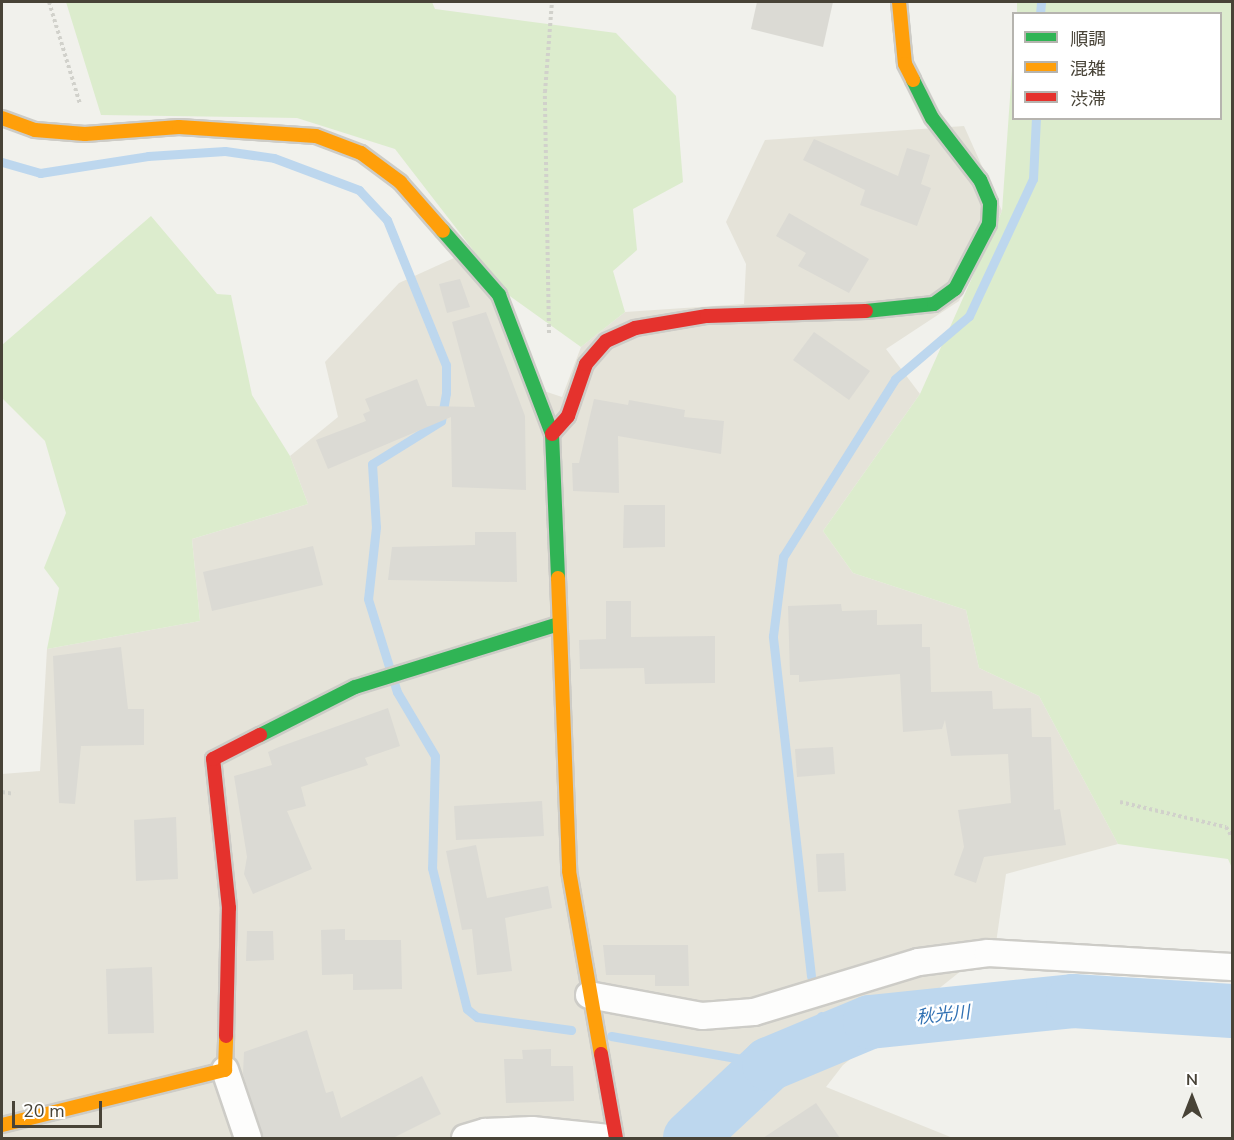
<!DOCTYPE html>
<meta charset="utf-8">
<style>
body{margin:0}
#map{position:relative;width:1234px;height:1140px;overflow:hidden;background:#f1f1ec;font-family:"Nunito Sans","Noto Sans JP",sans-serif}
div>[style]{position:absolute}
.residential>*{inset:0;background:#e5e3d9}
.green>*{inset:0;background:#dceccd}
.stream>*{height:9px;margin:-4.5px;padding:0 4.5px;transform-origin:4.5px;border-radius:4.5px;background:#bdd7ee}
.river>*{height:54px;margin:-27px;padding:0 27px;transform-origin:27px;border-radius:27px;background:#bdd7ee}
.building>*{inset:0;background:#dbdad4}
.path>*{height:4px;margin-top:-2px;transform-origin:0;background:repeating-linear-gradient(90deg,#d1d1cb 0 3px,transparent 0 6px)}
.roads{filter:drop-shadow(2px 0 #cdccc7) drop-shadow(-2px 0 #cdccc7) drop-shadow(0 2px #cdccc7) drop-shadow(0 -2px #cdccc7)}
.street>*{height:26px;margin:-13px;padding:0 13px;transform-origin:13px;border-radius:13px;background:#fdfdfc}
.fast>*{height:14px;margin:-7px;padding:0 7px;transform-origin:7px;border-radius:7px;background:#30b455}
.slow>*{height:14px;margin:-7px;padding:0 7px;transform-origin:7px;border-radius:7px;background:#ff9f0a}
.jam>*{height:14px;margin:-7px;padding:0 7px;transform-origin:7px;border-radius:7px;background:#e5322d}
span{translate:-50% -50%;white-space:nowrap;text-align:center;line-height:1.15;-webkit-text-stroke:4.5px #fff;paint-order:stroke}
.water-label{font-size:18px;color:#3171b3;font-style:italic}
.frame{position:absolute;inset:0;border:3px solid #484337;pointer-events:none}
.legend{position:absolute;left:1012px;top:12px;width:210px;height:108px;box-sizing:border-box;background:#fff;border:2px solid #b6b4af;margin:0;padding:8px 10px;list-style:none;font-size:18px;color:#484337}
.legend li{display:flex;align-items:center;gap:12px;height:30px}
.legend b{width:30px;border:2px solid #b6b4af}
.north{position:absolute;left:1162px;top:1068px;width:60px;height:60px;-webkit-text-stroke:4px #fff;paint-order:stroke;rotate:0deg;font-size:16px;font-weight:700;line-height:24px;text-align:center;color:#484337}
.north::after{content:'';display:block;margin:auto;width:21px;height:27px;background:#484337;clip-path:polygon(50% 0,100% 100%,50% 72%,0 100%)}
.scale{position:absolute;left:12px;top:1101px;width:90px;height:27px;box-sizing:border-box;border:3px solid #484337;border-top:0;padding-left:8px;font-size:18px;line-height:21px;white-space:nowrap;color:#484337;-webkit-text-stroke:4px #fff;paint-order:stroke}
</style>
<div id="map">
<div class="residential">
<div style="clip-path:polygon(964px 126px,1002px 211px,959px 301px,886px 349px,920px 394px,823px 531px,853px 573px,966px 610px,979px 668px,1039px 696px,1118px 844px,1006px 874px,996px 943px,843px 1065px,826px 1087px,953px 1138px,2px 1138px,2px 774px,40px 771px,47px 649px,200px 621px,192px 539px,308px 504px,290px 456px,338px 417px,325px 362px,399px 283px,476px 248px,541px 390px,562px 397px,581px 347px,625px 312px,744px 304px,746px 264px,726px 222px,765px 140px)"></div>
</div>
<div class="green">
<div style="clip-path:polygon(66px 2px,432px 2px,435px 9px,616px 33px,676px 96px,683px 182px,633px 209px,637px 250px,613px 271px,625px 312px,581px 347px,507px 294px,395px 149px,297px 118px,101px 115px)"></div>
<div style="clip-path:polygon(1017px 2px,1232px 2px,1232px 868px,1228px 859px,1118px 844px,1039px 696px,979px 668px,966px 610px,853px 573px,823px 531px,920px 394px,1002px 211px,1013px 55px,1014px 118px,1220px 118px,1220px 14px,1017px 13px)"></div>
<div style="clip-path:polygon(151px 216px,217px 294px,231px 295px,252px 395px,290px 456px,308px 504px,192px 539px,200px 621px,47px 649px,59px 588px,44px 568px,66px 513px,45px 441px,2px 398px,2px 345px)"></div>
</div>
<div class="stream">
<div style="left:1040px;top:14px;width:12px;rotate:-85deg"></div>
<div style="left:2px;top:162px;width:40px;rotate:16deg"></div>
<div style="left:40px;top:173px;width:109px;rotate:-8.9deg"></div>
<div style="left:148px;top:156px;width:77px;rotate:-3.7deg"></div>
<div style="left:225px;top:151px;width:49px;rotate:8.1deg"></div>
<div style="left:274px;top:158px;width:91px;rotate:20.6deg"></div>
<div style="left:359px;top:190px;width:41px;rotate:47deg"></div>
<div style="left:387px;top:220px;width:157px;rotate:67.9deg"></div>
<div style="left:446px;top:365px;width:28px;rotate:90deg"></div>
<div style="left:446px;top:393px;width:28px;rotate:100deg"></div>
<div style="left:441px;top:421px;width:81px;rotate:148.1deg"></div>
<div style="left:372px;top:464px;width:63px;rotate:86.4deg"></div>
<div style="left:376px;top:527px;width:72px;rotate:96.3deg"></div>
<div style="left:368px;top:599px;width:97px;rotate:72.7deg"></div>
<div style="left:397px;top:692px;width:74px;rotate:59.3deg"></div>
<div style="left:435px;top:756px;width:112px;rotate:91.5deg"></div>
<div style="left:432px;top:868px;width:145px;rotate:76.1deg"></div>
<div style="left:467px;top:1009px;width:13px;rotate:39deg"></div>
<div style="left:477px;top:1017px;width:95px;rotate:7.9deg"></div>
<div style="left:811px;top:976px;width:342px;rotate:-96.4deg"></div>
<div style="left:773px;top:636px;width:80px;rotate:-82.8deg"></div>
<div style="left:783px;top:557px;width:210px;rotate:-57.8deg"></div>
<div style="left:895px;top:379px;width:97px;rotate:-40.4deg"></div>
<div style="left:969px;top:316px;width:151px;rotate:-65deg"></div>
<div style="left:1033px;top:179px;width:61px;rotate:-87.2deg"></div>
<div style="left:821px;top:1016px;width:25px;rotate:76deg"></div>
<div style="left:611px;top:1036px;width:160px;rotate:10deg"></div>
</div>
<div class="river">
<div style="left:690px;top:1138px;width:108px;rotate:-43.1deg"></div>
<div style="left:769px;top:1064px;width:109px;rotate:-22.6deg"></div>
<div style="left:870px;top:1022px;width:204px;rotate:-5.9deg"></div>
<div style="left:1073px;top:1001px;width:159px;rotate:3.6deg"></div>
</div>
<div class="building">
<div style="clip-path:polygon(757px 2px,833px 2px,823px 47px,751px 29px)"></div>
<div style="clip-path:polygon(814px 139px,898px 176px,907px 148px,930px 155px,921px 184px,931px 188px,917px 226px,860px 205px,865px 190px,803px 160px)"></div>
<div style="clip-path:polygon(789px 213px,869px 259px,849px 293px,798px 266px,806px 253px,776px 236px)"></div>
<div style="clip-path:polygon(460px 279px,470px 307px,447px 313px,439px 284px)"></div>
<div style="clip-path:polygon(486px 312px,525px 416px,526px 490px,452px 487px,451px 417px,328px 469px,316px 440px,366px 421px,363px 414px,370px 411px,365px 399px,417px 379px,427px 406px,475px 407px,452px 322px)"></div>
<div style="clip-path:polygon(814px 332px,870px 371px,849px 400px,793px 360px)"></div>
<div style="clip-path:polygon(594px 399px,628px 405px,629px 400px,685px 410px,684px 417px,724px 421px,721px 454px,618px 436px,619px 493px,573px 491px,572px 463px,579px 463px)"></div>
<div style="clip-path:polygon(624px 505px,665px 505px,665px 547px,623px 548px)"></div>
<div style="clip-path:polygon(475px 532px,516px 532px,517px 582px,388px 580px,392px 547px,475px 545px)"></div>
<div style="clip-path:polygon(313px 546px,323px 585px,212px 611px,203px 572px)"></div>
<div style="clip-path:polygon(606px 601px,631px 601px,631px 637px,715px 636px,715px 683px,645px 684px,644px 668px,580px 669px,579px 640px,606px 639px)"></div>
<div style="clip-path:polygon(841px 604px,842px 611px,877px 610px,877px 625px,922px 624px,922px 647px,930px 647px,931px 692px,992px 691px,993px 709px,1031px 708px,1032px 737px,1051px 737px,1054px 810px,1060px 809px,1066px 845px,984px 857px,976px 883px,954px 875px,964px 847px,958px 810px,1011px 803px,1008px 754px,951px 756px,945px 720px,942px 729px,903px 732px,900px 674px,799px 682px,799px 675px,790px 675px,788px 606px)"></div>
<div style="clip-path:polygon(121px 647px,128px 709px,144px 709px,144px 745px,81px 746px,75px 804px,59px 803px,53px 656px)"></div>
<div style="clip-path:polygon(388px 708px,400px 746px,365px 758px,368px 765px,301px 787px,306px 806px,287px 811px,312px 869px,253px 894px,244px 874px,247px 857px,234px 776px,272px 765px,268px 752px,279px 747px)"></div>
<div style="clip-path:polygon(833px 747px,835px 774px,797px 777px,795px 749px)"></div>
<div style="clip-path:polygon(542px 801px,544px 836px,456px 840px,454px 806px)"></div>
<div style="clip-path:polygon(176px 817px,178px 879px,136px 881px,134px 820px)"></div>
<div style="clip-path:polygon(476px 845px,487px 898px,548px 886px,552px 908px,505px 918px,512px 971px,477px 975px,472px 929px,462px 930px,446px 851px)"></div>
<div style="clip-path:polygon(844px 853px,846px 891px,818px 892px,816px 854px)"></div>
<div style="clip-path:polygon(345px 929px,345px 940px,401px 940px,402px 989px,353px 990px,353px 974px,322px 975px,321px 930px)"></div>
<div style="clip-path:polygon(247px 931px,273px 931px,274px 960px,246px 961px)"></div>
<div style="clip-path:polygon(603px 945px,688px 945px,689px 986px,655px 986px,655px 975px,606px 975px)"></div>
<div style="clip-path:polygon(152px 967px,154px 1033px,108px 1034px,106px 969px)"></div>
<div style="clip-path:polygon(307px 1030px,326px 1093px,333px 1091px,341px 1118px,422px 1076px,441px 1114px,393px 1138px,263px 1138px,243px 1074px,244px 1052px)"></div>
<div style="clip-path:polygon(551px 1049px,551px 1066px,573px 1066px,574px 1101px,506px 1103px,504px 1059px,523px 1059px,522px 1050px)"></div>
<div style="clip-path:polygon(816px 1103px,840px 1138px,763px 1138px)"></div>
</div>
<div class="path">
<div style="left:49px;top:2px;width:107px;rotate:73.1deg"></div>
<div style="left:549px;top:333px;width:241px;rotate:-91deg"></div>
<div style="left:545px;top:92px;width:90px;rotate:-85.6deg"></div>
<div style="left:2px;top:792px;width:12px;rotate:9deg"></div>
<div style="left:1120px;top:802px;width:109px;rotate:13.3deg"></div>
<div style="left:1226px;top:827px;width:12px;rotate:59deg"></div>
</div>
<div class="roads">
<div class="street">
<div style="left:589px;top:995px;width:115px;rotate:10.5deg"></div>
<div style="left:702px;top:1016px;width:52px;rotate:-4.4deg"></div>
<div style="left:754px;top:1012px;width:172px;rotate:-16.9deg"></div>
<div style="left:919px;top:962px;width:70px;rotate:-7.4deg"></div>
<div style="left:988px;top:953px;width:244px;rotate:3.3deg"></div>
<div style="left:225px;top:1070px;width:72px;rotate:71.3deg"></div>
<div style="left:465px;top:1138px;width:21px;rotate:-17deg"></div>
<div style="left:485px;top:1132px;width:47px;rotate:-2.4deg"></div>
<div style="left:532px;top:1130px;width:77px;rotate:5.9deg"></div>
</div>
<div class="fast">
<div style="left:443px;top:231px;width:85px;rotate:48.8deg"></div>
<div style="left:499px;top:295px;width:149px;rotate:69.1deg"></div>
<div style="left:552px;top:434px;width:144px;rotate:87.6deg"></div>
<div style="left:866px;top:311px;width:68px;rotate:-5.9deg"></div>
<div style="left:934px;top:304px;width:26px;rotate:-36deg"></div>
<div style="left:955px;top:289px;width:73px;rotate:-62.4deg"></div>
<div style="left:989px;top:224px;width:21px;rotate:-87deg"></div>
<div style="left:990px;top:203px;width:25px;rotate:-113deg"></div>
<div style="left:980px;top:180px;width:78px;rotate:-127.7deg"></div>
<div style="left:932px;top:118px;width:42px;rotate:-116.6deg"></div>
<div style="left:260px;top:735px;width:106px;rotate:-26.8deg"></div>
<div style="left:355px;top:687px;width:213px;rotate:-17.2deg"></div>
</div>
<div class="slow">
<div style="left:899px;top:2px;width:62px;rotate:84.5deg"></div>
<div style="left:905px;top:64px;width:18px;rotate:63deg"></div>
<div style="left:2px;top:118px;width:35px;rotate:20deg"></div>
<div style="left:35px;top:130px;width:50px;rotate:4.6deg"></div>
<div style="left:85px;top:134px;width:94px;rotate:-4.3deg"></div>
<div style="left:179px;top:127px;width:137px;rotate:3.8deg"></div>
<div style="left:316px;top:136px;width:48px;rotate:20.7deg"></div>
<div style="left:361px;top:153px;width:49px;rotate:36.6deg"></div>
<div style="left:400px;top:182px;width:65px;rotate:48.7deg"></div>
<div style="left:558px;top:578px;width:293px;rotate:87.8deg"></div>
<div style="left:569px;top:871px;width:186px;rotate:80.1deg"></div>
<div style="left:2px;top:1125px;width:230px;rotate:-13.9deg"></div>
<div style="left:225px;top:1070px;width:34px;rotate:-88deg"></div>
</div>
<div class="jam">
<div style="left:552px;top:434px;width:24px;rotate:-48deg"></div>
<div style="left:568px;top:416px;width:55px;rotate:-70.9deg"></div>
<div style="left:586px;top:364px;width:30px;rotate:-49deg"></div>
<div style="left:606px;top:341px;width:32px;rotate:-24deg"></div>
<div style="left:635px;top:328px;width:73px;rotate:-9.5deg"></div>
<div style="left:707px;top:316px;width:159px;rotate:-1.8deg"></div>
<div style="left:226px;top:1036px;width:128px;rotate:-88.7deg"></div>
<div style="left:229px;top:908px;width:150px;rotate:-96.1deg"></div>
<div style="left:213px;top:759px;width:53px;rotate:-27.1deg"></div>
<div style="left:601px;top:1054px;width:85px;rotate:79.9deg"></div>
</div>
</div>
<div class="water-label">
<span style="left:943px;top:1015px;rotate:-6deg">秋光川</span>
</div>
<div class="frame"></div>
<ul class="legend">
<li><b style="height:8px;background:#30b455"></b>順調</li>
<li><b style="height:8px;background:#ff9f0a"></b>混雑</li>
<li><b style="height:8px;background:#e5322d"></b>渋滞</li>
</ul>
<div class="north">N</div>
<div class="scale">20 m</div>
</div>
